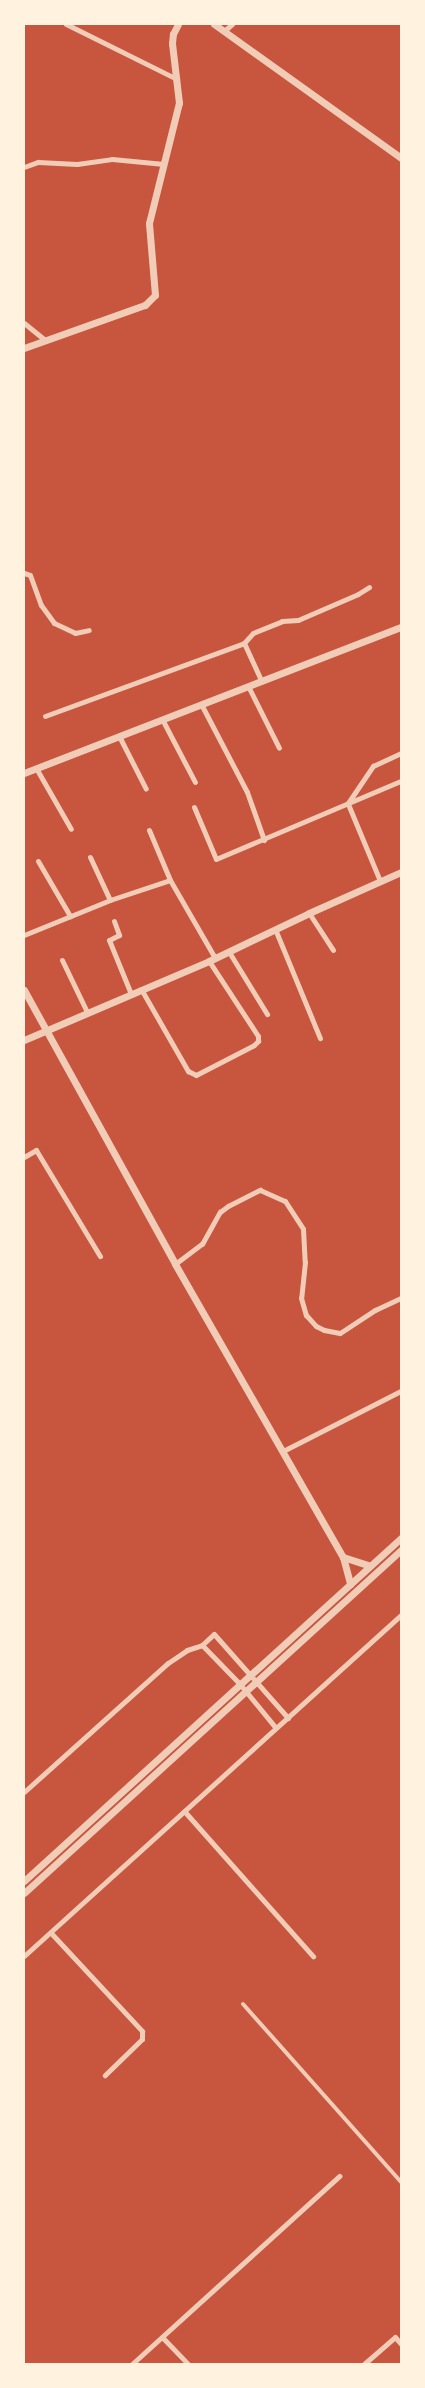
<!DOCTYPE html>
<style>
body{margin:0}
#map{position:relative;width:425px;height:2388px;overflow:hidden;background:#c8553d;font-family:"Roboto Condensed",sans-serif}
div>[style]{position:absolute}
.pedestrian>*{height:4px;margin:-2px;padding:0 2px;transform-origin:2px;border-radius:2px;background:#f1ccb7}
.minor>*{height:5px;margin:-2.5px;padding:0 2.5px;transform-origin:2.5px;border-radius:2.5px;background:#f1ccb7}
.tertiary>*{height:7px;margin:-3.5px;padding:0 3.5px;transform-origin:3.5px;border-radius:3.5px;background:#f1ccb7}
span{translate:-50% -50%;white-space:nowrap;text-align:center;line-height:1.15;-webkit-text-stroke:4.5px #fff3e0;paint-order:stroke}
.frame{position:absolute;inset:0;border:25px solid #fff3e0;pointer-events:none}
</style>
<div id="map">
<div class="pedestrian">
<div style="left:243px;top:2004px;width:238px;rotate:48.4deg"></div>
</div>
<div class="minor">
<div style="left:66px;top:24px;width:124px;rotate:26.4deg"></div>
<div style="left:224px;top:31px;width:11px;rotate:-41deg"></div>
<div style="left:24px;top:167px;width:15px;rotate:-20deg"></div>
<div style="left:38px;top:162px;width:39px;rotate:3deg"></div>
<div style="left:77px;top:164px;width:35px;rotate:-8deg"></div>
<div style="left:112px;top:159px;width:52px;rotate:5.5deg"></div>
<div style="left:24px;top:323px;width:27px;rotate:39deg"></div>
<div style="left:24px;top:573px;width:6px;rotate:18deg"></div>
<div style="left:30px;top:575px;width:32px;rotate:70deg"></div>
<div style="left:41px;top:605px;width:22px;rotate:54deg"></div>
<div style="left:54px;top:623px;width:23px;rotate:25deg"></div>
<div style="left:75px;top:633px;width:14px;rotate:-12deg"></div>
<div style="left:244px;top:643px;width:41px;rotate:65.3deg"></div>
<div style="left:248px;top:686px;width:69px;rotate:63.4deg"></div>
<div style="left:201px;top:704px;width:99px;rotate:62.4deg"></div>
<div style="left:247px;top:792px;width:51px;rotate:70.5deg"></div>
<div style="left:45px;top:716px;width:212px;rotate:-20.1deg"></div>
<div style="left:244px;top:643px;width:13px;rotate:-48deg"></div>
<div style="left:253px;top:633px;width:31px;rotate:-22deg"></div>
<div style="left:282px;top:621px;width:16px;rotate:-4deg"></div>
<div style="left:298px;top:620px;width:65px;rotate:-23.4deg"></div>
<div style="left:358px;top:594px;width:13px;rotate:-32deg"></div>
<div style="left:162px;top:719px;width:71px;rotate:62.4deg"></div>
<div style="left:119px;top:736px;width:59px;rotate:63deg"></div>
<div style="left:36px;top:768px;width:70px;rotate:60.2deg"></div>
<div style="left:348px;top:803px;width:45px;rotate:-56deg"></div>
<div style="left:373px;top:766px;width:31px;rotate:-25deg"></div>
<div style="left:348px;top:804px;width:83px;rotate:67.4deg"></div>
<div style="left:194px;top:807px;width:56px;rotate:67.1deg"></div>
<div style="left:216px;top:859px;width:201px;rotate:-22.9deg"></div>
<div style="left:149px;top:830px;width:54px;rotate:67.2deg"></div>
<div style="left:170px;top:880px;width:90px;rotate:60deg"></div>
<div style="left:90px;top:857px;width:47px;rotate:65.1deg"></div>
<div style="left:38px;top:861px;width:64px;rotate:59.8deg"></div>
<div style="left:309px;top:913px;width:44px;rotate:57deg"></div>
<div style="left:114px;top:921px;width:15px;rotate:70deg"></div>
<div style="left:119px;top:935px;width:11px;rotate:153deg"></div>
<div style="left:109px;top:940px;width:58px;rotate:67.8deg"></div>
<div style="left:275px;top:929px;width:118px;rotate:67.6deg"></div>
<div style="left:24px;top:935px;width:93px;rotate:-22.1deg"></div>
<div style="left:110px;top:900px;width:63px;rotate:-18.4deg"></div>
<div style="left:229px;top:952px;width:73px;rotate:58.5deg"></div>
<div style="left:62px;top:960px;width:58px;rotate:64.3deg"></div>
<div style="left:141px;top:989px;width:95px;rotate:60.2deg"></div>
<div style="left:188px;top:1071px;width:9px;rotate:27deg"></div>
<div style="left:196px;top:1075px;width:65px;rotate:-27.3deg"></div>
<div style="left:254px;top:1045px;width:6px;rotate:-45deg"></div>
<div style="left:258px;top:1041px;width:5px;rotate:-90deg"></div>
<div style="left:258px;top:1036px;width:90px;rotate:-123.2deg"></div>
<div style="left:24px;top:1157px;width:14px;rotate:-30deg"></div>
<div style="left:36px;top:1150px;width:124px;rotate:58.9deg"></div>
<div style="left:175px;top:1264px;width:34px;rotate:-37deg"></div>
<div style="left:202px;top:1244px;width:37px;rotate:-61deg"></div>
<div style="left:220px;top:1212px;width:10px;rotate:-37deg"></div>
<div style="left:228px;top:1206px;width:36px;rotate:-27deg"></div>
<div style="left:260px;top:1190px;width:27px;rotate:24deg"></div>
<div style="left:285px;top:1201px;width:33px;rotate:57deg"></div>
<div style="left:303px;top:1229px;width:33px;rotate:87deg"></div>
<div style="left:305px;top:1262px;width:36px;rotate:96deg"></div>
<div style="left:301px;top:1298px;width:18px;rotate:74deg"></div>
<div style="left:306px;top:1315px;width:15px;rotate:48deg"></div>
<div style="left:316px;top:1326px;width:9px;rotate:27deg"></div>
<div style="left:324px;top:1330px;width:16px;rotate:11deg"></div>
<div style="left:340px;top:1333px;width:42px;rotate:-33.3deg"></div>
<div style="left:375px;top:1310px;width:29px;rotate:-25deg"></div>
<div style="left:283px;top:1451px;width:132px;rotate:-27deg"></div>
<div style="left:202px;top:1645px;width:53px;rotate:45.8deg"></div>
<div style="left:239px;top:1683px;width:58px;rotate:50.6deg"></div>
<div style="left:24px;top:1792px;width:193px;rotate:-41.9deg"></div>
<div style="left:168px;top:1663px;width:23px;rotate:-34deg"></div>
<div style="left:187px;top:1650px;width:16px;rotate:-18deg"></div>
<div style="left:202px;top:1645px;width:16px;rotate:-43deg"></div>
<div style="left:214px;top:1634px;width:112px;rotate:48.6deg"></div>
<div style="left:185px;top:1812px;width:193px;rotate:48.4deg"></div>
<div style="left:51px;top:1933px;width:134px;rotate:47.1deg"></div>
<div style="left:142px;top:2031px;width:8px;rotate:90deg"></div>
<div style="left:142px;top:2039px;width:52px;rotate:135.8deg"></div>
<div style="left:24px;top:1956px;width:508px;rotate:-42.13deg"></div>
<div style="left:162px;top:2337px;width:37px;rotate:46deg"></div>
<div style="left:132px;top:2364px;width:280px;rotate:-42.2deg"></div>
<div style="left:364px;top:2364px;width:41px;rotate:-41.1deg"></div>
<div style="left:395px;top:2337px;width:9px;rotate:49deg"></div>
</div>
<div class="tertiary">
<div style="left:214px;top:24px;width:230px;rotate:35.6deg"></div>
<div style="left:24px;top:348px;width:128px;rotate:-19.6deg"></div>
<div style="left:145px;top:305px;width:14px;rotate:-45deg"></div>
<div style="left:155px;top:295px;width:72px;rotate:-94.8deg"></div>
<div style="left:149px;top:223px;width:124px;rotate:-76deg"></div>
<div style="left:179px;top:103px;width:60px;rotate:-96.7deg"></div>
<div style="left:172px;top:43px;width:9px;rotate:-84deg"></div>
<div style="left:173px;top:34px;width:11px;rotate:-63deg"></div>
<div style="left:24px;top:773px;width:404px;rotate:-21.2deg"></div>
<div style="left:24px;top:990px;width:313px;rotate:61.1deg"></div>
<div style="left:175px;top:1264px;width:338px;rotate:60.2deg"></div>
<div style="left:343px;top:1557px;width:28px;rotate:75deg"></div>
<div style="left:24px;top:1040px;width:201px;rotate:-23.1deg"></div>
<div style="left:209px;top:961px;width:111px;rotate:-25.6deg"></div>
<div style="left:309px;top:913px;width:101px;rotate:-24deg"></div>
<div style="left:343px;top:1557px;width:28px;rotate:18deg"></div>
<div style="left:24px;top:1881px;width:510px;rotate:-42.3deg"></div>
<div style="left:24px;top:1893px;width:510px;rotate:-42.3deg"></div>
</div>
<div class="frame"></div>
</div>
